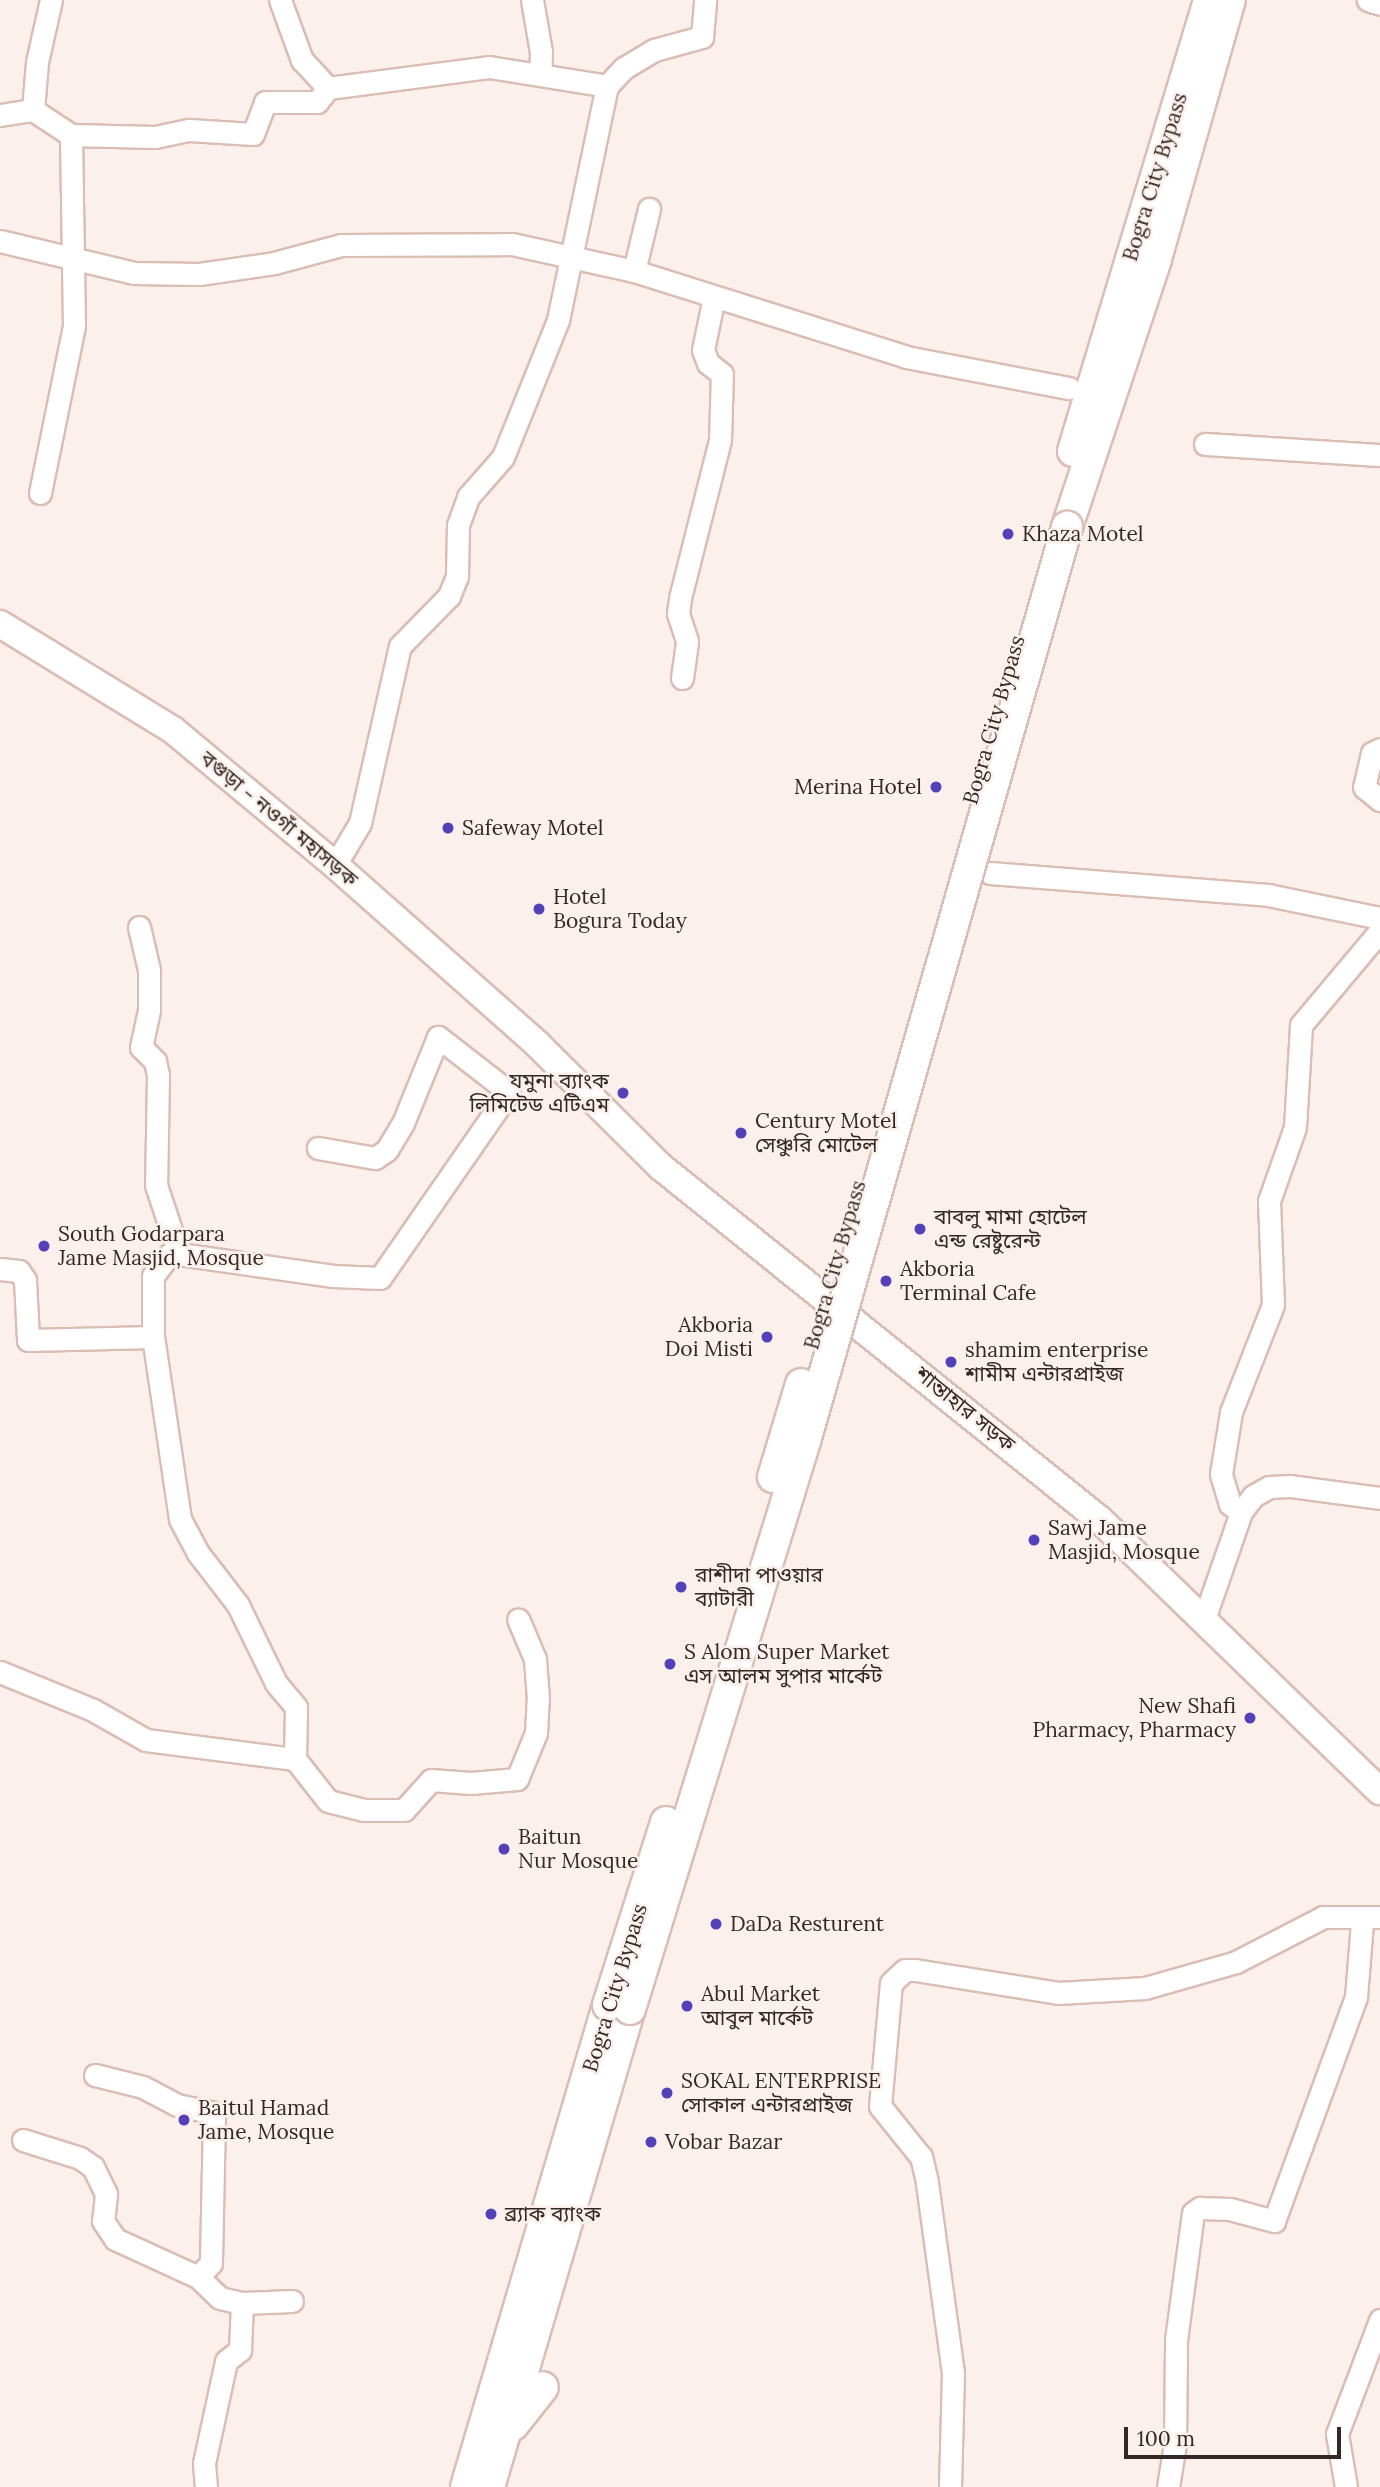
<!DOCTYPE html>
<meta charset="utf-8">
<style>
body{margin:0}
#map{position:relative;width:1380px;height:2487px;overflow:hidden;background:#fcf0ec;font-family:Lora,"Noto Sans Bengali",serif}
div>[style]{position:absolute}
.roads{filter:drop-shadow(2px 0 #dabdb5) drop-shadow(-2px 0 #dabdb5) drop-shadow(0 2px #dabdb5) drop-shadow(0 -2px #dabdb5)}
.minor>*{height:21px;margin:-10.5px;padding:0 10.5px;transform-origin:10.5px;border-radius:10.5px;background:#fff}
.major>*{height:26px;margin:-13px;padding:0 13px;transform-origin:13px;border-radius:13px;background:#fff}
.highway>*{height:30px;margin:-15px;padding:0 15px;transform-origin:15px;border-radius:15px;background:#fff}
.bridges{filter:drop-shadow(2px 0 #dabdb5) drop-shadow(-2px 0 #dabdb5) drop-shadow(0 2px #dabdb5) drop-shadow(0 -2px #dabdb5)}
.highway-bridge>*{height:30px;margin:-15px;padding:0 15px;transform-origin:15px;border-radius:15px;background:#fff}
.dots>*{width:19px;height:19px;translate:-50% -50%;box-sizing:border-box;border:4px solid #fcf0ec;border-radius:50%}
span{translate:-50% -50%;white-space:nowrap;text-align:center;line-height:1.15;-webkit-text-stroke:5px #fcf0ec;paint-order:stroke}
.street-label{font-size:21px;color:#332825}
.poi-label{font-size:21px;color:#332825}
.left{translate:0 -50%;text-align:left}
.right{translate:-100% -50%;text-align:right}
.scale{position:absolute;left:1124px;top:2427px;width:217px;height:32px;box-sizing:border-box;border:4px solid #332825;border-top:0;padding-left:9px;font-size:21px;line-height:24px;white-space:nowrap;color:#332825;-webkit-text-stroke:5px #fcf0ec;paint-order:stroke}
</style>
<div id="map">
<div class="roads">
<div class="minor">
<div style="left:280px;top:0;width:64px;rotate:69.9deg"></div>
<div style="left:302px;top:60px;width:38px;rotate:47deg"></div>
<div style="left:532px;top:0;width:53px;rotate:80.2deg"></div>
<div style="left:541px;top:52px;width:23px;rotate:92deg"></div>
<div style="left:1368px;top:0;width:13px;rotate:18deg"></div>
<div style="left:0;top:115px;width:33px;rotate:-9deg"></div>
<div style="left:71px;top:135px;width:84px;rotate:1.4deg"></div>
<div style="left:155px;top:137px;width:35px;rotate:-12deg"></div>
<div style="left:189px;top:130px;width:64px;rotate:3.6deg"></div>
<div style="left:253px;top:134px;width:34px;rotate:-69deg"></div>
<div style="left:265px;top:102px;width:52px"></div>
<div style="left:317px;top:102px;width:18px;rotate:-52deg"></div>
<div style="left:328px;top:88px;width:162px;rotate:-7.4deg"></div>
<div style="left:489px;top:67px;width:120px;rotate:9.1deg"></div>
<div style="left:0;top:241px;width:138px;rotate:13.4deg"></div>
<div style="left:134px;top:273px;width:65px;rotate:0.9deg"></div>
<div style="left:199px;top:274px;width:76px;rotate:-8.3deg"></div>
<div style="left:274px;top:263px;width:69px;rotate:-15deg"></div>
<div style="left:341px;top:245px;width:171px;rotate:-0.3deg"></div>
<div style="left:512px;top:244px;width:125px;rotate:12.5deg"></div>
<div style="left:634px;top:271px;width:285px;rotate:17.5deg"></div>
<div style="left:906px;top:357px;width:166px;rotate:10.8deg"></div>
<div style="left:634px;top:271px;width:64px;rotate:-76.4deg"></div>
<div style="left:1205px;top:444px;width:175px;rotate:3.6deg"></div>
<div style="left:40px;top:493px;width:170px;rotate:-78.5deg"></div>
<div style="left:74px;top:326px;width:191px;rotate:-90.9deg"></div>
<div style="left:71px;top:135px;width:45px;rotate:-146.7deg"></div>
<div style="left:33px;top:110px;width:48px;rotate:-85.2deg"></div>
<div style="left:37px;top:62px;width:64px;rotate:-77.3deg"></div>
<div style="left:682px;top:678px;width:37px;rotate:-82deg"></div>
<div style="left:687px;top:641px;width:29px;rotate:-108deg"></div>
<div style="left:678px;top:613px;width:15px;rotate:-82deg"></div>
<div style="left:680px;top:598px;width:163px;rotate:-75.8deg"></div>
<div style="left:720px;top:440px;width:66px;rotate:-88.3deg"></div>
<div style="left:722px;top:374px;width:18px;rotate:-142deg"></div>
<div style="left:708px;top:363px;width:14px;rotate:-111deg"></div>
<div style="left:703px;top:350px;width:54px;rotate:-78.3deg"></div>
<div style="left:1380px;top:749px;width:9px;rotate:153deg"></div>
<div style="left:1372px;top:753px;width:35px;rotate:103deg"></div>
<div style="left:1364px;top:787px;width:21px;rotate:39deg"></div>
<div style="left:335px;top:865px;width:49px;rotate:-59.2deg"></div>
<div style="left:360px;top:823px;width:181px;rotate:-77.3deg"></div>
<div style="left:400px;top:646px;width:70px;rotate:-45.6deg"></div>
<div style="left:449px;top:596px;width:22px;rotate:-68deg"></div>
<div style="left:457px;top:576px;width:51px;rotate:-88.9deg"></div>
<div style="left:458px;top:525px;width:30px;rotate:-70deg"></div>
<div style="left:468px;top:497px;width:53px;rotate:-48.8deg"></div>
<div style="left:503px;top:457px;width:148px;rotate:-68.1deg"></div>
<div style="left:558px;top:320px;width:239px;rotate:-78.2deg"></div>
<div style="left:607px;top:86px;width:25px;rotate:-47deg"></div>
<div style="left:624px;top:68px;width:35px;rotate:-31deg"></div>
<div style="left:654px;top:50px;width:50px;rotate:-15.2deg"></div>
<div style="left:702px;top:37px;width:37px;rotate:-85deg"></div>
<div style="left:990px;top:873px;width:279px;rotate:4.5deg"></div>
<div style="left:1268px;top:895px;width:114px;rotate:11.6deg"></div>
<div style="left:139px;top:927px;width:44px;rotate:76.9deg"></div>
<div style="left:149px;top:970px;width:40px;rotate:90deg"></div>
<div style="left:149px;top:1010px;width:38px;rotate:102deg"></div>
<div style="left:141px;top:1047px;width:20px;rotate:45deg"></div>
<div style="left:155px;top:1061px;width:14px;rotate:78deg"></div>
<div style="left:158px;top:1075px;width:110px;rotate:91deg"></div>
<div style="left:156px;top:1185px;width:73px;rotate:71.6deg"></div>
<div style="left:0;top:1269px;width:19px;rotate:6deg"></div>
<div style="left:19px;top:1271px;width:11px;rotate:56deg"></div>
<div style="left:25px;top:1280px;width:60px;rotate:87.1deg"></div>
<div style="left:28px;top:1340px;width:125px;rotate:-1.4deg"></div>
<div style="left:1241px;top:1512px;width:14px;rotate:-144deg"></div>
<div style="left:1230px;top:1504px;width:31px;rotate:-107deg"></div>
<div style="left:1221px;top:1474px;width:63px;rotate:-80.8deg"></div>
<div style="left:1231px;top:1412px;width:115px;rotate:-68.6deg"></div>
<div style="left:1273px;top:1305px;width:104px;rotate:-92.2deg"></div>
<div style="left:1269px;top:1201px;width:78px;rotate:-70.6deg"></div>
<div style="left:1295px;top:1127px;width:102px;rotate:-86.6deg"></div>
<div style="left:1301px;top:1025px;width:123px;rotate:-50deg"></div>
<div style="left:1203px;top:1622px;width:116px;rotate:-70.9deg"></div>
<div style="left:1241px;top:1512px;width:20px;rotate:-53deg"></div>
<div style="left:1253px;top:1496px;width:18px;rotate:-29deg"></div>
<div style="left:1269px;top:1487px;width:21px;rotate:-3deg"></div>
<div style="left:1290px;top:1486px;width:91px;rotate:7.6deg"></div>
<div style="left:0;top:1672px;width:100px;rotate:22.2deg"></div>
<div style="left:93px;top:1710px;width:61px;rotate:29.5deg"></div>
<div style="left:146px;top:1740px;width:150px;rotate:7.3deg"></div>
<div style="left:295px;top:1759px;width:53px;rotate:51.8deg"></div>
<div style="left:328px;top:1801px;width:36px;rotate:14deg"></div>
<div style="left:363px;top:1810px;width:41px"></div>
<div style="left:404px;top:1810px;width:40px;rotate:-48deg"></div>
<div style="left:431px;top:1780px;width:40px;rotate:4.3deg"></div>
<div style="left:471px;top:1783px;width:46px;rotate:-5deg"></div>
<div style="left:517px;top:1779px;width:50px;rotate:-67.6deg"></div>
<div style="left:536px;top:1733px;width:34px;rotate:-87deg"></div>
<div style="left:538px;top:1699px;width:40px;rotate:-94.3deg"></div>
<div style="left:535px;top:1659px;width:43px;rotate:-113deg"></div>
<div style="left:295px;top:1759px;width:52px;rotate:-88.9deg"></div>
<div style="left:296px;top:1707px;width:31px;rotate:-130deg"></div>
<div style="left:276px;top:1683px;width:87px;rotate:-116deg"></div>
<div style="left:238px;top:1605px;width:66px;rotate:-127.6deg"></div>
<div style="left:198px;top:1553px;width:38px;rotate:-118deg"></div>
<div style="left:180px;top:1519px;width:184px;rotate:-98.4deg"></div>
<div style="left:153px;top:1337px;width:61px;rotate:-90deg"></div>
<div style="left:153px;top:1276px;width:26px;rotate:-53deg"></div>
<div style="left:169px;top:1255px;width:10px;rotate:-6deg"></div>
<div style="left:179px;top:1254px;width:156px;rotate:8.1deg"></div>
<div style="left:333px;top:1276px;width:47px;rotate:2.4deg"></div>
<div style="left:380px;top:1278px;width:226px;rotate:-55.3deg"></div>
<div style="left:509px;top:1092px;width:90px;rotate:-142.2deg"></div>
<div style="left:438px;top:1037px;width:93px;rotate:112.1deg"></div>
<div style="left:403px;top:1123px;width:31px;rotate:121deg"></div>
<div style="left:387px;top:1150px;width:14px;rotate:146deg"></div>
<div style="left:375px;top:1158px;width:58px;rotate:-170deg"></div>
<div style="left:95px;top:2075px;width:49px;rotate:14deg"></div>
<div style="left:143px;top:2087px;width:38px;rotate:28deg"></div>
<div style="left:177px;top:2105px;width:35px;rotate:12deg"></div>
<div style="left:211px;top:2112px;width:7px;rotate:63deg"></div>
<div style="left:214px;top:2118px;width:145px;rotate:91.2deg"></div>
<div style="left:211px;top:2263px;width:19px;rotate:133deg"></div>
<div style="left:23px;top:2140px;width:60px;rotate:17.5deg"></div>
<div style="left:80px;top:2158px;width:16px;rotate:35deg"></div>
<div style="left:93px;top:2167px;width:30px;rotate:64deg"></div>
<div style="left:106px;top:2194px;width:27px;rotate:96deg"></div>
<div style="left:103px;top:2221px;width:22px;rotate:56deg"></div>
<div style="left:115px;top:2239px;width:91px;rotate:24.6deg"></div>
<div style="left:198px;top:2277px;width:30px;rotate:44deg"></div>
<div style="left:220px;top:2298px;width:23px;rotate:13deg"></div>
<div style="left:242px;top:2303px;width:50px;rotate:-2.3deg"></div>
<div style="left:206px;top:2487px;width:24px;rotate:-95deg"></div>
<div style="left:204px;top:2463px;width:104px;rotate:-77.8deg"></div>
<div style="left:226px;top:2361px;width:18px;rotate:-38deg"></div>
<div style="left:240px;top:2350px;width:47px;rotate:-87.6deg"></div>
<div style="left:950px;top:2487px;width:114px;rotate:-88.5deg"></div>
<div style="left:953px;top:2373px;width:193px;rotate:-97.8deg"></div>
<div style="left:927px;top:2182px;width:26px;rotate:-103deg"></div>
<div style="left:921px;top:2157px;width:65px;rotate:-128.8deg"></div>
<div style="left:880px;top:2106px;width:123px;rotate:-84.9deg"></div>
<div style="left:891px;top:1983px;width:19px;rotate:-43deg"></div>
<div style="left:905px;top:1970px;width:10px"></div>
<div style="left:915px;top:1970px;width:145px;rotate:9.1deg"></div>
<div style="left:1058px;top:1993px;width:87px;rotate:-3.3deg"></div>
<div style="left:1145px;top:1988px;width:95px;rotate:-15.9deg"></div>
<div style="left:1236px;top:1962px;width:98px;rotate:-27.3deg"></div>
<div style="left:1323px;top:1917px;width:41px"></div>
<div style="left:1168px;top:2487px;width:44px;rotate:-80.8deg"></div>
<div style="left:1175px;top:2444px;width:104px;rotate:-89.4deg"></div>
<div style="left:1176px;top:2340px;width:128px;rotate:-82.4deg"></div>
<div style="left:1193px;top:2213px;width:9px;rotate:-36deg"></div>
<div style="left:1200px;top:2208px;width:30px;rotate:2deg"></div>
<div style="left:1230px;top:2209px;width:46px;rotate:15.3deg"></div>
<div style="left:1274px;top:2221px;width:239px;rotate:-69.9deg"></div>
<div style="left:1356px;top:1997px;width:74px;rotate:-85.4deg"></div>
<div style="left:1362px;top:1923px;width:6px;rotate:-72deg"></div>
<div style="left:1364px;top:1917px;width:16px"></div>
<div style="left:1346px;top:2487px;width:54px;rotate:-99.6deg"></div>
<div style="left:1337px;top:2434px;width:122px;rotate:-69.3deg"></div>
</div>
<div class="major">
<div style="left:0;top:624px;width:203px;rotate:31.5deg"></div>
<div style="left:173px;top:730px;width:211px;rotate:39.8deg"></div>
<div style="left:335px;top:865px;width:270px;rotate:41.5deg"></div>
<div style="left:537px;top:1044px;width:175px;rotate:44.8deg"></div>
<div style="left:661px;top:1167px;width:562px;rotate:38.79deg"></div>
<div style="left:1099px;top:1519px;width:391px;rotate:44.1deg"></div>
</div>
<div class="highway">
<div style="left:1073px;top:451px;width:471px;rotate:-73.2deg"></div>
<div style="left:1067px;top:527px;width:282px;rotate:-71.6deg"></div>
<div style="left:1156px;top:259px;width:269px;rotate:-74.1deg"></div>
<div style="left:513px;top:2425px;width:48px;rotate:-51.7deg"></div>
<div style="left:466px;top:2487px;width:502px;rotate:-73.58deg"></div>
<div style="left:489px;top:2487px;width:498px;rotate:-73.6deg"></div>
</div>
</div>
<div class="bridges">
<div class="highway-bridge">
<div style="left:773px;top:1477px;width:97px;rotate:-73.2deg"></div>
<div style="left:608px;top:2005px;width:192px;rotate:-72.4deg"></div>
<div style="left:630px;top:2009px;width:598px;rotate:-72.87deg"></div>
<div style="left:806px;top:1438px;width:948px;rotate:-74.01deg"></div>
</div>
</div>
<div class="dots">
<div style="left:1008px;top:534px;background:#5241b9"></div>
<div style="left:936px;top:787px;background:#5241b9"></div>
<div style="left:448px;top:828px;background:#5241b9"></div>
<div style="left:539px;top:909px;background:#5241b9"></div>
<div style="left:623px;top:1093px;background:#5241b9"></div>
<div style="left:741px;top:1133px;background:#5241b9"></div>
<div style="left:920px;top:1229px;background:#5241b9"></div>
<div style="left:44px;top:1246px;background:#5241b9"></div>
<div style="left:886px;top:1281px;background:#5241b9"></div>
<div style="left:767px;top:1337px;background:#5241b9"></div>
<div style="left:951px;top:1362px;background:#5241b9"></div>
<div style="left:1034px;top:1540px;background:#5241b9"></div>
<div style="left:681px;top:1587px;background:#5241b9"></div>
<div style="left:670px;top:1664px;background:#5241b9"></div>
<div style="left:1250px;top:1718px;background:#5241b9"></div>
<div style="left:504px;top:1849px;background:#5241b9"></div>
<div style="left:716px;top:1924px;background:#5241b9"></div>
<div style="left:687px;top:2006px;background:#5241b9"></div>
<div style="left:667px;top:2093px;background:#5241b9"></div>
<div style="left:184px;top:2120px;background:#5241b9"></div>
<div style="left:651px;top:2142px;background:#5241b9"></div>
<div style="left:491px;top:2214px;background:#5241b9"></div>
</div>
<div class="street-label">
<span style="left:1155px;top:177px;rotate:-73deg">Bogra City Bypass</span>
<span style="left:994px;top:720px;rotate:-74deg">Bogra City Bypass</span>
<span style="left:279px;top:819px;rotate:40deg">বগুড়া - নওগাঁ মহাসড়ক</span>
<span style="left:835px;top:1265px;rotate:-74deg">Bogra City Bypass</span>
<span style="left:965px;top:1409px;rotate:39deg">শান্তাহার সড়ক</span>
<span style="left:615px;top:1988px;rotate:-73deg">Bogra City Bypass</span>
</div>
<div class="poi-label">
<span class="left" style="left:1022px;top:534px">Khaza Motel</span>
<span class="right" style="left:922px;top:787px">Merina Hotel</span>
<span class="left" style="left:462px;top:828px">Safeway Motel</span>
<span class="left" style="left:553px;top:909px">Hotel<br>Bogura Today</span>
<span class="right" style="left:609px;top:1093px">যমুনা ব্যাংক<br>লিমিটেড এটিএম</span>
<span class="left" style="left:755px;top:1133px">Century Motel<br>সেঞ্চুরি মোটেল</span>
<span class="left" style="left:934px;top:1229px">বাবলু মামা হোটেল<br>এন্ড রেষ্টুরেন্ট</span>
<span class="left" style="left:58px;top:1246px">South Godarpara<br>Jame Masjid, Mosque</span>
<span class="left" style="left:900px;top:1281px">Akboria<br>Terminal Cafe</span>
<span class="right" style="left:753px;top:1337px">Akboria<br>Doi Misti</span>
<span class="left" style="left:965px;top:1362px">shamim enterprise<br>শামীম এন্টারপ্রাইজ</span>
<span class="left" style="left:1048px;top:1540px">Sawj Jame<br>Masjid, Mosque</span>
<span class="left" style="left:695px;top:1587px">রাশীদা পাওয়ার<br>ব্যাটারী</span>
<span class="left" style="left:684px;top:1664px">S Alom Super Market<br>এস আলম সুপার মার্কেট</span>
<span class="right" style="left:1236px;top:1718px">New Shafi<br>Pharmacy, Pharmacy</span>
<span class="left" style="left:518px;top:1849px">Baitun<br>Nur Mosque</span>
<span class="left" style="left:730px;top:1924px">DaDa Resturent</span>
<span class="left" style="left:701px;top:2006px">Abul Market<br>আবুল মার্কেট</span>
<span class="left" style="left:681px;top:2093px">SOKAL ENTERPRISE<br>সোকাল এন্টারপ্রাইজ</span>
<span class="left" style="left:198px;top:2120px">Baitul Hamad<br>Jame, Mosque</span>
<span class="left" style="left:665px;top:2142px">Vobar Bazar</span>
<span class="left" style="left:505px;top:2214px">ব্র্যাক ব্যাংক</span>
</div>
<div class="scale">100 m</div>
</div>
